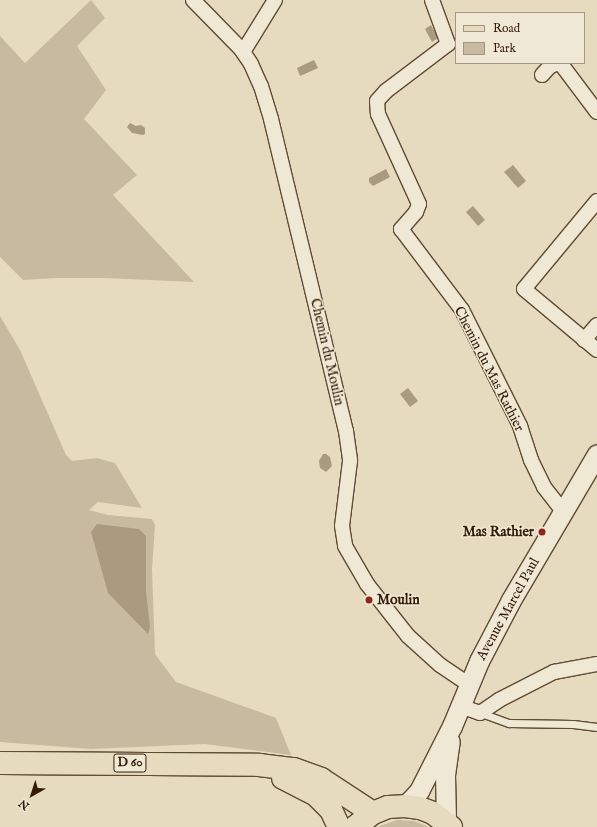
<!DOCTYPE html>
<style>
body{margin:0}
#map{position:relative;width:597px;height:827px;overflow:hidden;background:#e6dbbf;font-family:"IM FELL English",serif}
div>[style]{position:absolute}
.green>*{inset:0;background:#c8baa0}
.water>*{inset:0;background:#a99a80}
.roads{filter:drop-shadow(1px 0 #604b34) drop-shadow(-1px 0 #604b34) drop-shadow(0 1px #604b34) drop-shadow(0 -1px #604b34)}
.service>*{height:7px;margin:-3.5px;padding:0 3.5px;transform-origin:3.5px;border-radius:3.5px;background:#efe8d5}
.minor>*{height:14px;margin:-7px;padding:0 7px;transform-origin:7px;border-radius:7px;background:#efe8d5}
.secondary>*{height:19px;margin:-9.5px;padding:0 9.5px;transform-origin:9.5px;border-radius:9.5px;background:#efe8d5}
.primary>*{height:22px;margin:-11px;padding:0 11px;transform-origin:11px;border-radius:11px;background:#e6dbbf}
.dots>*{width:11px;height:11px;translate:-50% -50%;box-sizing:border-box;border:2px solid #efe8d5;border-radius:50%}
span{translate:-50% -50%;white-space:nowrap;text-align:center;line-height:1.15;-webkit-text-stroke:3px #efe8d5;paint-order:stroke}
.shield-label span{padding:1px 3px;background:#efe8d5;border:1px solid;border-radius:3px;-webkit-text-stroke-width:0}
.shield-label{font-size:13px;color:#341b06;font-weight:700}
.street-label{font-size:14px;color:#341b06}
.poi-label{font-size:14px;color:#341b06;font-weight:700}
.right{translate:-100% -50%;text-align:right}
.left{translate:0 -50%;text-align:left}
.legend{position:absolute;left:455px;top:12px;width:130px;height:52px;box-sizing:border-box;background:#efe8d5;border:1px solid #a49682;margin:0;padding:5px 7px;list-style:none;font-size:12px;color:#341b06}
.legend li{display:flex;align-items:center;gap:8px;height:20px}
.legend b{width:20px;border:1px solid #a49682}
.north{position:absolute;left:12px;top:775px;width:40px;height:40px;-webkit-text-stroke:3px #efe8d5;paint-order:stroke;rotate:219deg;font-size:11px;font-weight:700;line-height:16px;text-align:center;color:#341b06}
.north::after{content:'';display:block;margin:auto;width:14px;height:18px;background:#341b06;clip-path:polygon(50% 0,100% 100%,50% 72%,0 100%)}
</style>
<div id="map">
<div class="green">
<div style="clip-path:polygon(91px 0,105px 18px,77px 46px,106px 90px,84px 119px,137px 175px,113px 195px,194px 282px,105px 278px,57px 278px,23px 280px,0 257px,0 36px,25px 63px)"></div>
<div style="clip-path:polygon(0 316px,20px 350px,66px 455px,72px 461px,97px 458px,115px 463px,142px 508px,98px 502px,89px 510px,108px 515px,152px 519px,155px 525px,152px 569px,155px 654px,176px 682px,276px 718px,291px 755px,205px 744px,91px 749px,0 742px)"></div>
<div style="clip-path:polygon(397px 820px,414px 821px,429px 827px,377px 827px)"></div>
</div>
<div class="water">
<div style="clip-path:polygon(431px 25px,438px 38px,432px 42px,425px 29px)"></div>
<div style="clip-path:polygon(314px 60px,318px 68px,300px 76px,297px 68px)"></div>
<div style="clip-path:polygon(130px 123px,136px 126px,141px 125px,145px 128px,145px 134px,143px 135px,132px 133px,127px 127px)"></div>
<div style="clip-path:polygon(513px 165px,526px 181px,518px 188px,504px 172px)"></div>
<div style="clip-path:polygon(386px 169px,390px 177px,373px 186px,369px 182px,369px 178px)"></div>
<div style="clip-path:polygon(473px 206px,485px 220px,478px 226px,466px 212px)"></div>
<div style="clip-path:polygon(408px 388px,418px 401px,410px 407px,400px 394px)"></div>
<div style="clip-path:polygon(323px 454px,326px 454px,330px 457px,332px 466px,326px 472px,320px 468px,319px 461px)"></div>
<div style="clip-path:polygon(97px 524px,139px 529px,146px 536px,146px 591px,150px 627px,148px 634px,108px 593px,91px 532px)"></div>
</div>
<div class="roads">
<div class="service">
<div style="left:481px;top:713px;width:30px;rotate:20deg"></div>
<div style="left:509px;top:723px;width:64px;rotate:0.9deg"></div>
<div style="left:573px;top:724px;width:24px;rotate:7deg"></div>
</div>
<div class="minor">
<div style="left:193px;top:0;width:69px;rotate:45.6deg"></div>
<div style="left:241px;top:49px;width:18px;rotate:56deg"></div>
<div style="left:251px;top:64px;width:24px;rotate:66deg"></div>
<div style="left:261px;top:86px;width:34px;rotate:73deg"></div>
<div style="left:271px;top:119px;width:321px;rotate:76.5deg"></div>
<div style="left:346px;top:431px;width:30px;rotate:82deg"></div>
<div style="left:350px;top:461px;width:65px;rotate:97deg"></div>
<div style="left:342px;top:526px;width:20px;rotate:81deg"></div>
<div style="left:345px;top:546px;width:44px;rotate:59.9deg"></div>
<div style="left:367px;top:584px;width:66px;rotate:51.7deg"></div>
<div style="left:408px;top:636px;width:43px;rotate:42.2deg"></div>
<div style="left:440px;top:665px;width:34px;rotate:34deg"></div>
<div style="left:432px;top:0;width:47px;rotate:70deg"></div>
<div style="left:448px;top:44px;width:78px;rotate:142.8deg"></div>
<div style="left:386px;top:91px;width:13px;rotate:132deg"></div>
<div style="left:377px;top:101px;width:13px;rotate:86deg"></div>
<div style="left:378px;top:114px;width:99px;rotate:65.5deg"></div>
<div style="left:419px;top:204px;width:9px;rotate:111deg"></div>
<div style="left:416px;top:212px;width:23px;rotate:131deg"></div>
<div style="left:401px;top:229px;width:101px;rotate:53deg"></div>
<div style="left:462px;top:310px;width:130px;rotate:63.4deg"></div>
<div style="left:520px;top:426px;width:36px;rotate:72deg"></div>
<div style="left:531px;top:460px;width:30px;rotate:64deg"></div>
<div style="left:544px;top:487px;width:31px;rotate:52deg"></div>
<div style="left:243px;top:52px;width:61px;rotate:-58.4deg"></div>
<div style="left:542px;top:75px;width:12px;rotate:-48deg"></div>
<div style="left:550px;top:66px;width:6px;rotate:-18deg"></div>
<div style="left:556px;top:64px;width:5px"></div>
<div style="left:561px;top:64px;width:60px;rotate:53.1deg"></div>
<div style="left:597px;top:201px;width:114px;rotate:129.7deg"></div>
<div style="left:524px;top:289px;width:95px;rotate:39.9deg"></div>
<div style="left:584px;top:340px;width:20px;rotate:-49deg"></div>
<div style="left:460px;top:706px;width:21px;rotate:19deg"></div>
<div style="left:480px;top:713px;width:23px;rotate:-34deg"></div>
<div style="left:499px;top:700px;width:62px;rotate:-27deg"></div>
<div style="left:554px;top:672px;width:44px;rotate:-10.5deg"></div>
</div>
<div class="secondary">
<div style="left:405px;top:806px;width:21px;rotate:-47deg"></div>
<div style="left:419px;top:791px;width:73px;rotate:-63.1deg"></div>
<div style="left:452px;top:726px;width:70px;rotate:-67.4deg"></div>
<div style="left:479px;top:661px;width:69px;rotate:-62.3deg"></div>
<div style="left:511px;top:600px;width:169px;rotate:-59.5deg"></div>
<div style="left:446px;top:822px;width:47px;rotate:-91.2deg"></div>
<div style="left:445px;top:775px;width:34px;rotate:-82deg"></div>
</div>
<div class="primary">
<div style="left:0;top:763px;width:259px;rotate:0.4deg"></div>
<div style="left:259px;top:765px;width:35px;rotate:7deg"></div>
<div style="left:294px;top:769px;width:29px;rotate:20deg"></div>
<div style="left:321px;top:779px;width:62px;rotate:33.2deg"></div>
<div style="left:283px;top:778px;width:36px;rotate:27deg"></div>
<div style="left:315px;top:794px;width:23px;rotate:45deg"></div>
<div style="left:331px;top:810px;width:19px;rotate:65deg"></div>
<div style="left:355px;top:827px;width:23px;rotate:-38deg"></div>
<div style="left:373px;top:813px;width:16px;rotate:-22deg"></div>
<div style="left:388px;top:807px;width:17px;rotate:-3deg"></div>
<div style="left:405px;top:806px;width:15px;rotate:8deg"></div>
<div style="left:420px;top:808px;width:14px;rotate:21deg"></div>
<div style="left:433px;top:813px;width:23px;rotate:38deg"></div>
</div>
</div>
<div class="dots">
<div style="left:542px;top:532px;background:#8f2418"></div>
<div style="left:369px;top:600px;background:#8f2418"></div>
</div>
<div class="shield-label">
<span style="left:130px;top:763px">D 60</span>
</div>
<div class="street-label">
<span style="left:327px;top:352px;rotate:77deg">Chemin du Moulin</span>
<span style="left:489px;top:369px;rotate:63deg">Chemin du Mas Rathier</span>
<span style="left:508px;top:609px;rotate:-61deg">Avenue Marcel Paul</span>
</div>
<div class="poi-label">
<span class="right" style="left:534px;top:532px">Mas Rathier</span>
<span class="left" style="left:377px;top:600px">Moulin</span>
</div>
<ul class="legend">
<li><b style="height:5px;background:#e6dbbf"></b>Road</li>
<li><b style="height:11px;background:#c8baa0"></b>Park</li>
</ul>
<div class="north">N</div>
</div>
